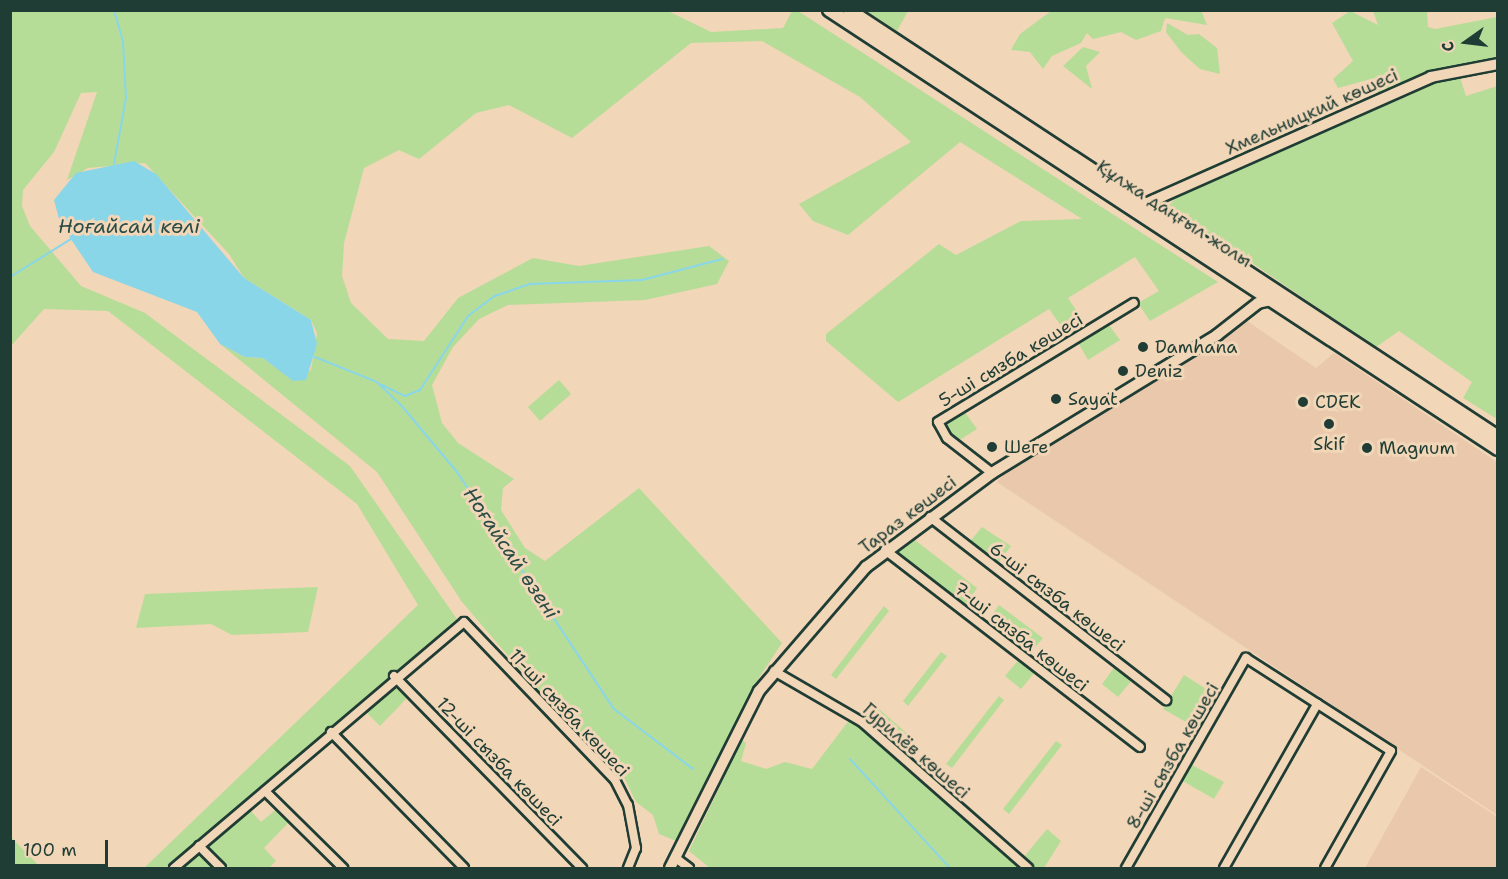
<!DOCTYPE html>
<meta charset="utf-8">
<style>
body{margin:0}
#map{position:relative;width:1508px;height:879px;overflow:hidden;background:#f1d6b8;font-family:"Shantell Sans",sans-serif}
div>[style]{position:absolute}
.built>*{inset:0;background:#eac8ab}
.green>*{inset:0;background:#b6dd98}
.water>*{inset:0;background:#8ad6e9}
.stream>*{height:2px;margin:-1px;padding:0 1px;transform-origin:1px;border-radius:1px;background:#8ad6e9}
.roads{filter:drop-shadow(2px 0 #1f3d34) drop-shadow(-2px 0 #1f3d34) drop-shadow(0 2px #1f3d34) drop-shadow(0 -2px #1f3d34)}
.street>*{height:8px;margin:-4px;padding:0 4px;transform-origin:4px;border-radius:4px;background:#f1d6b8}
.secondary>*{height:10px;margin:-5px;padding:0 5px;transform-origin:5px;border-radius:5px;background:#f1d6b8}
.primary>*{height:12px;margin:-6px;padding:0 6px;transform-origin:6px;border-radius:6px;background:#f1d6b8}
.dots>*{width:16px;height:16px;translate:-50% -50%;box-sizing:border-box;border:3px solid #f1d6b8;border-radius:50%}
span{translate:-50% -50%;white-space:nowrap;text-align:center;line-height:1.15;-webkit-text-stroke:6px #f1d6b8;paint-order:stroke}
.street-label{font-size:18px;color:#1f3d34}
.poi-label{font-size:18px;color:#1f3d34}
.left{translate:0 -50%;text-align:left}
.water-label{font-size:20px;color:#2a4c46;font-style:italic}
.frame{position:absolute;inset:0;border:12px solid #1f3d34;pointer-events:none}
.north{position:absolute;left:1436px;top:12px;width:60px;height:60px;-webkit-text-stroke:4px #f1d6b8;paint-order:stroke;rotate:256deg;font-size:16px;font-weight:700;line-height:24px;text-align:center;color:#1f3d34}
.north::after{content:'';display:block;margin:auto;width:21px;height:27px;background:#1f3d34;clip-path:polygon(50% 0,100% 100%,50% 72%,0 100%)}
.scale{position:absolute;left:12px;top:840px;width:96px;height:27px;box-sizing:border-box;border:3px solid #1f3d34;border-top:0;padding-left:8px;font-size:18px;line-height:21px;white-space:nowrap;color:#1f3d34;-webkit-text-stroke:4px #f1d6b8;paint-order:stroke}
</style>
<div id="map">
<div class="built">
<div style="clip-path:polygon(1247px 321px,1316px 368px,1334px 353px,1497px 462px,1497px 815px,997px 482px,1011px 466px)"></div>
<div style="clip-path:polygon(1421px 767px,1497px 817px,1497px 868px,1365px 868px)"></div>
</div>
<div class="green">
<div style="clip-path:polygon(666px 10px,711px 32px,783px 28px,792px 11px,798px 11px,1218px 282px,1150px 321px,1138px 303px,1159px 291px,1135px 257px,1068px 298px,1087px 326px,1069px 337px,1049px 309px,898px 402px,826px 341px,826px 334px,939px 244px,956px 255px,1021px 221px,1082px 219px,960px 142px,848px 235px,813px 221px,799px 204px,911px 142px,860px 97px,762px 41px,691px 43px,572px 138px,509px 105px,476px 113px,419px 159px,399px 150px,364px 168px,344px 243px,342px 276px,351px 303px,388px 339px,424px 341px,458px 298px,533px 258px,579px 266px,709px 246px,729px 261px,717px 284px,645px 300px,508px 305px,479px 319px,453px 347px,432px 385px,442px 423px,458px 443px,514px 479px,503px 488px,501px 510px,525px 548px,545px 561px,639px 488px,782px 643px,755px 684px,676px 841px,659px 834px,653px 815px,636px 802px,621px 771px,541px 694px,462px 602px,377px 472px,220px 344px,245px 357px,263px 358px,289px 377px,311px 370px,317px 333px,311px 320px,244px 278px,229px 254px,145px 163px,88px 168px,67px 180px,97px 92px,81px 93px,54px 152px,23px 190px,22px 206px,30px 226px,81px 286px,145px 313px,350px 466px,457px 619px,165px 868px,144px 868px,418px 605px,357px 504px,108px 311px,44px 309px,11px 346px,11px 11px)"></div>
<div style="clip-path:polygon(1201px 10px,1207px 25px,1165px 18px,1161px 31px,1136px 40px,1121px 32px,1093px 39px,1087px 33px,1081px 43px,1052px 56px,1043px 69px,1030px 52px,1011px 50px,1020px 34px,1051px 11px)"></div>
<div style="clip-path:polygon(867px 11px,908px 11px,897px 31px)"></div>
<div style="clip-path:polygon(1350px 11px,1378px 25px,1373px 11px,1427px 11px,1428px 27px,1435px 29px,1497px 17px,1497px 58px,1457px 68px,1466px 96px,1497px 86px,1497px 419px,1463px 398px,1472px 382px,1399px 331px,1376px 347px,1168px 206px,1180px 194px,1178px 181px,1375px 94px,1385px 82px,1375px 78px,1338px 88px,1333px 79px,1353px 61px,1332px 23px)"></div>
<div style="clip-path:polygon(1167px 23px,1188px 35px,1199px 34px,1217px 48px,1220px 74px,1200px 69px,1181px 52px,1166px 32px)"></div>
<div style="clip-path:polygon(1083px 47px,1100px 52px,1086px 66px,1092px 89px,1063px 66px)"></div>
<div style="clip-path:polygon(1107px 322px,1120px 340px,1088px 360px,1077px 341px)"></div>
<div style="clip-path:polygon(559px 380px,571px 394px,540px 421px,528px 407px)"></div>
<div style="clip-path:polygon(963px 410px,977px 429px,955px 443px,943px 424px)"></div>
<div style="clip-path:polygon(982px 527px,1011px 546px,996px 566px,968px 544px)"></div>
<div style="clip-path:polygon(911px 537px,977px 588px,964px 607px,891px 551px)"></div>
<div style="clip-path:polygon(318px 587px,308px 632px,232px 635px,211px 624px,136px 628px,145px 594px)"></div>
<div style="clip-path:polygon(999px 605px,1043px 638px,1028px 656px,986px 623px)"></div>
<div style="clip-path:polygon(884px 606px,889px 611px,836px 679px,831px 675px)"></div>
<div style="clip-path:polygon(941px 652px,947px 656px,908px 706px,903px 701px)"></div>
<div style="clip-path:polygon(1020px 658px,1036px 671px,1021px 689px,1005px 676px)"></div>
<div style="clip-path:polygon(1116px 665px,1133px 679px,1118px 697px,1102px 684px)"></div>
<div style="clip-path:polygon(1184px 675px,1219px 697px,1200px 730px,1163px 709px)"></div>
<div style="clip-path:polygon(396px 684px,408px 697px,380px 726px,365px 711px)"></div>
<div style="clip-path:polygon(999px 696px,1004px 700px,952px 768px,946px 764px)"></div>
<div style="clip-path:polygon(870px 701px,911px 737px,901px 750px,861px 714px)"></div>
<div style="clip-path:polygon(850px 719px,1021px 868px,710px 868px,689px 851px,742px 740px,746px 743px,741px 761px,766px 769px,785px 762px,812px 769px)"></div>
<div style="clip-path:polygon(1056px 741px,1062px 745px,1009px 814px,1003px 809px)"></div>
<div style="clip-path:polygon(1190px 764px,1224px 782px,1214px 799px,1181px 780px)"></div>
<div style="clip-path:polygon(279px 807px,291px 820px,264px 848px,276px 861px,269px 868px,229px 868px,207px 846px,249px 809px,261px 822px)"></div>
<div style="clip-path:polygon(1047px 829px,1061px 841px,1044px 868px,1035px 868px,1023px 858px)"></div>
<div style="clip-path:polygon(11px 837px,41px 868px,11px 868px)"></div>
<div style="clip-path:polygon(199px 853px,214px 868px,181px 868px)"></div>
</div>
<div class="water">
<div style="clip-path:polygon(134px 161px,156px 174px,244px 278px,311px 320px,317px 344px,306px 380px,293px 381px,263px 358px,245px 357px,220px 344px,197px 312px,93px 272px,60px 223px,54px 200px,76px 173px)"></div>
</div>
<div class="stream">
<div style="left:114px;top:10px;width:33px;rotate:74deg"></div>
<div style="left:123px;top:42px;width:56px;rotate:86.9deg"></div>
<div style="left:126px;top:98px;width:67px;rotate:100.3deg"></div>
<div style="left:10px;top:277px;width:72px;rotate:-31.9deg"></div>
<div style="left:315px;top:357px;width:67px;rotate:22deg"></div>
<div style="left:377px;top:382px;width:33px;rotate:44deg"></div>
<div style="left:401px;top:405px;width:87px;rotate:50.1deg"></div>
<div style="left:457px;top:472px;width:284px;rotate:56.5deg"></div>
<div style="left:614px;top:709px;width:99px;rotate:37.2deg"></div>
<div style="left:382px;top:385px;width:25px;rotate:26deg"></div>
<div style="left:405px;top:396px;width:16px;rotate:-22deg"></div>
<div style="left:420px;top:390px;width:88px;rotate:-57deg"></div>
<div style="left:468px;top:316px;width:34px;rotate:-37deg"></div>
<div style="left:495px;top:296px;width:36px;rotate:-19deg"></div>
<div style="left:529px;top:284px;width:113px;rotate:-2deg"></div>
<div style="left:642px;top:280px;width:83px;rotate:-14.7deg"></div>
<div style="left:850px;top:759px;width:148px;rotate:47.5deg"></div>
</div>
<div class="roads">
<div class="street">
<div style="left:992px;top:473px;width:57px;rotate:-142.1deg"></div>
<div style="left:947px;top:438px;width:18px;rotate:-119deg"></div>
<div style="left:938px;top:422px;width:229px;rotate:-31.3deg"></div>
<div style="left:930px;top:517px;width:299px;rotate:37.8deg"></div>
<div style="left:885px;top:550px;width:322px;rotate:37.7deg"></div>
<div style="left:774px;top:671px;width:102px;rotate:30.1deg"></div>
<div style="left:862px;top:722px;width:221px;rotate:41.3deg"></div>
<div style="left:394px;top:676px;width:269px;rotate:45.6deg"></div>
<div style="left:331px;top:732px;width:190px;rotate:45.6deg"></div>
<div style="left:265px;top:791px;width:110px;rotate:44.6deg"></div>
<div style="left:199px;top:846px;width:31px;rotate:45deg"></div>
<div style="left:677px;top:859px;width:15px;rotate:37deg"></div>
<div style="left:174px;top:868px;width:380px;rotate:-40.3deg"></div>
<div style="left:464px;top:622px;width:219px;rotate:46.3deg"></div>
<div style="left:615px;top:780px;width:28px;rotate:63deg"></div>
<div style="left:628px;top:805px;width:44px;rotate:79.5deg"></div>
<div style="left:636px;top:848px;width:22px;rotate:112deg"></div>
<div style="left:1126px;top:868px;width:242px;rotate:-60.3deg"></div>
<div style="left:1246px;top:658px;width:172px;rotate:32.7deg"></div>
<div style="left:1391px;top:751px;width:134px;rotate:119.4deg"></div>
<div style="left:1224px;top:868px;width:189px;rotate:-60.4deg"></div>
</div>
<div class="secondary">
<div style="left:1145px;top:204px;width:313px;rotate:-23.9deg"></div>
<div style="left:1431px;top:77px;width:68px;rotate:-11deg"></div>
<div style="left:670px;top:868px;width:198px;rotate:-63.3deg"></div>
<div style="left:759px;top:691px;width:164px;rotate:-49.2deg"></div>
<div style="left:866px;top:567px;width:157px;rotate:-36.7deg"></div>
<div style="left:992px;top:473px;width:264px;rotate:-31.5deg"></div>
<div style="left:1217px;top:335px;width:52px;rotate:-38deg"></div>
<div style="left:1258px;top:303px;width:13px;rotate:-13deg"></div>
</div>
<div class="primary">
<div style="left:829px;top:10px;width:800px;rotate:33.27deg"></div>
<div style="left:849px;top:10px;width:777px;rotate:33.34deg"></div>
</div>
</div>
<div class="dots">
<div style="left:1143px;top:347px;background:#1f3d34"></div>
<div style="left:1123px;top:371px;background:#1f3d34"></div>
<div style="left:1056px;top:399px;background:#1f3d34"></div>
<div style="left:1303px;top:402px;background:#1f3d34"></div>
<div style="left:1329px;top:424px;background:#1f3d34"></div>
<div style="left:992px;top:447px;background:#1f3d34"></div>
<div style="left:1367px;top:448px;background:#1f3d34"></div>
</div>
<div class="street-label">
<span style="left:1312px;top:112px;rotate:-24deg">Хмельницкий көшесі</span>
<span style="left:1174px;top:214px;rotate:33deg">Құлжа даңғыл жолы</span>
<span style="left:1011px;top:360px;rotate:-31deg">5-ші сызба көшесі</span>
<span style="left:908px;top:515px;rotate:-37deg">Тараз көшесі</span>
<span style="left:1057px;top:597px;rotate:38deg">6-ші сызба көшесі</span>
<span style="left:1021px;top:637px;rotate:38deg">7-ші сызба көшесі</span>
<span style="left:569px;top:713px;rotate:47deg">11-ші сызба көшесі</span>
<span style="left:916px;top:751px;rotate:41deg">Гурилёв көшесі</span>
<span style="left:1173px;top:756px;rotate:-60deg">8-ші сызба көшесі</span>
<span style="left:499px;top:762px;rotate:46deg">12-ші сызба көшесі</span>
</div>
<div class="poi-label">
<span class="left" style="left:1155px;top:347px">Damhana</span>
<span class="left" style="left:1135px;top:371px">Deniz</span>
<span class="left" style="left:1068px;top:399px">Sayat</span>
<span class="left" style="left:1315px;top:402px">CDEK</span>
<span style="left:1329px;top:444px">Skif</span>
<span class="left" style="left:1004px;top:447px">Шеге</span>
<span class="left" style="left:1379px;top:448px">Magnum</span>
</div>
<div class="water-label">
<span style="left:129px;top:226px">Ноғайсай көлі</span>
<span style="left:511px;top:553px;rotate:56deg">Ноғайсай өзені</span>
</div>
<div class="frame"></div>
<div class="north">С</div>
<div class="scale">100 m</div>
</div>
